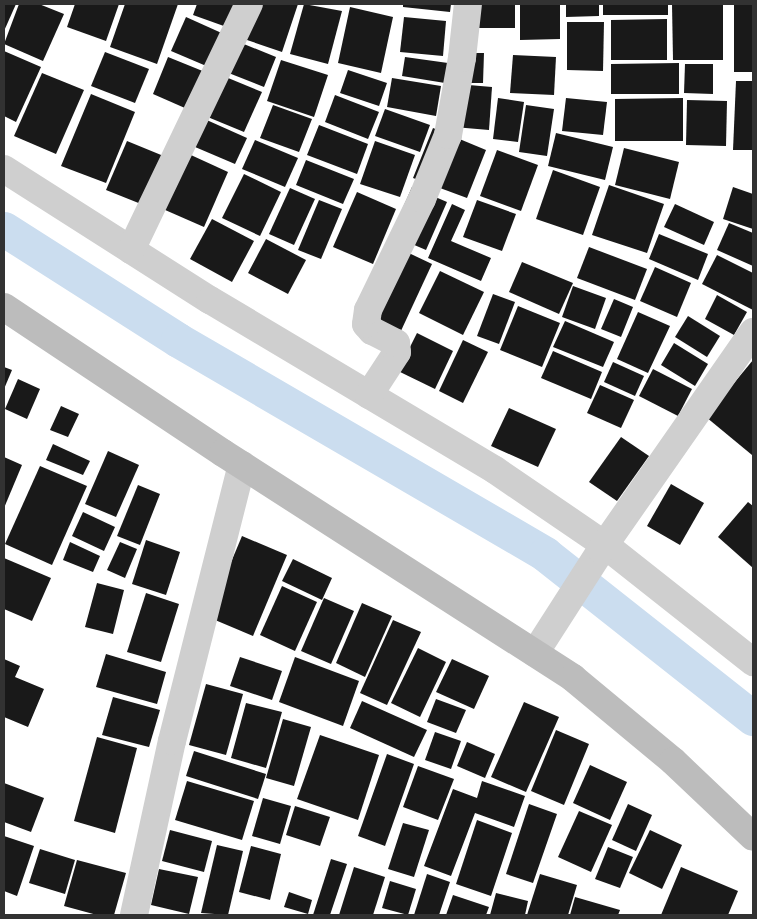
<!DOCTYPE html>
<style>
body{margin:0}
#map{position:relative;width:757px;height:919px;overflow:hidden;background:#fff;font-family:"Source Sans 3",sans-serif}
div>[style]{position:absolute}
.canal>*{height:35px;margin:-17.5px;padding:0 17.5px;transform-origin:17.5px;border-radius:17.5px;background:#cbddef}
.building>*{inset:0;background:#191919}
.street>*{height:28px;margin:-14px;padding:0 14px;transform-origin:14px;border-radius:14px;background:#cfcfcf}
.secondary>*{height:28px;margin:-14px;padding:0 14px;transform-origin:14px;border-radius:14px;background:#bcbcbc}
span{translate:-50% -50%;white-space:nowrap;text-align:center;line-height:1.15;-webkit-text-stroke:5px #fff;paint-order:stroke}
.frame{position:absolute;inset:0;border:5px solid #323232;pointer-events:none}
</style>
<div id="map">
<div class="canal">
<div style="left:4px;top:229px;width:206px;rotate:32.5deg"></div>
<div style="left:178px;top:340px;width:425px;rotate:30.2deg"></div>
<div style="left:545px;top:554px;width:265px;rotate:38.3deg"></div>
</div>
<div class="building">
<div style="clip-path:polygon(4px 4px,16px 4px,4px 31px)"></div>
<div style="clip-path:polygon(19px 4px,39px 4px,64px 14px,43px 61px,4px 44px)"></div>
<div style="clip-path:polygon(75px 4px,119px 4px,106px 41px,67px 27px)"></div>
<div style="clip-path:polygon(125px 4px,178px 4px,157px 64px,110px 47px)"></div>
<div style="clip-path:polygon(197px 4px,245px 4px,235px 30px,193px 15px)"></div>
<div style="clip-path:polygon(253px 4px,298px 4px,282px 52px,241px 38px)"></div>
<div style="clip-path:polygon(304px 4px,342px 11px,328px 64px,290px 54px)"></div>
<div style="clip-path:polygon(403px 4px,451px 4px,450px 12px,403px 7px)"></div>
<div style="clip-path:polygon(460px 4px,515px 4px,515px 28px,461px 28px)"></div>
<div style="clip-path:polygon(520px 4px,560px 4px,560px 39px,520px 40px)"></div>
<div style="clip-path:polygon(566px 4px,599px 4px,599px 16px,566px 17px)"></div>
<div style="clip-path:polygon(603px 4px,668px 4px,668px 15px,603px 15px)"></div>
<div style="clip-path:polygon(672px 4px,723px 4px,723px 60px,673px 60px)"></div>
<div style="clip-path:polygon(734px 4px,753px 4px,753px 72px,734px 72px)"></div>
<div style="clip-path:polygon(350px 7px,393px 17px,381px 73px,338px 63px)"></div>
<div style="clip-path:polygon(186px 17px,226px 35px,211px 68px,171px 51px)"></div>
<div style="clip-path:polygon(404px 17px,446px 21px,443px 56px,400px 52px)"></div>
<div style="clip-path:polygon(667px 19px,667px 60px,611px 60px,611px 20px)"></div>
<div style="clip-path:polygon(567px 22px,604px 22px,603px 71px,567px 70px)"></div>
<div style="clip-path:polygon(234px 40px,276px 57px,264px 87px,221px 70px)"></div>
<div style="clip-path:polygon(4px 51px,41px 67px,16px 122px,4px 116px)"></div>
<div style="clip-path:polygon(105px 52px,149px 69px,135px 103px,91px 86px)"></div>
<div style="clip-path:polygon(457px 53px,484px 53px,483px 83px,457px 83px)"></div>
<div style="clip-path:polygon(513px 55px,556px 57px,554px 95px,510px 93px)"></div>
<div style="clip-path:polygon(168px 57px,210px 74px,194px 112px,153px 94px)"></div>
<div style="clip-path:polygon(405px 57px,448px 63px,445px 83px,402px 76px)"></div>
<div style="clip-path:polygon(281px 60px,328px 75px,314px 117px,267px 101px)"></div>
<div style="clip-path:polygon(679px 63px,679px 94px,611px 94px,611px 64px)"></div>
<div style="clip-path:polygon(685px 64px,713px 64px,713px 94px,684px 93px)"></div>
<div style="clip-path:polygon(348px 70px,387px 83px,379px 106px,340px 93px)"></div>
<div style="clip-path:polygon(42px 73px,84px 90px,56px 154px,14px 136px)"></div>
<div style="clip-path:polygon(216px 73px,262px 92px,244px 132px,198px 113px)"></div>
<div style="clip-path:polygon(392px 78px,441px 86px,436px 116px,387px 107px)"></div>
<div style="clip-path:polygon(736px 81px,753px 81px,753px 150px,733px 150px)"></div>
<div style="clip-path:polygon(457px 84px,492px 87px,489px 130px,454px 127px)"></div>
<div style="clip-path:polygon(91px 94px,135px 112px,106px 183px,61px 166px)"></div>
<div style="clip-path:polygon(335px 95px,379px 112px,368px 139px,325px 122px)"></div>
<div style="clip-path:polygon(498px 98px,524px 102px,518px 142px,493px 139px)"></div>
<div style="clip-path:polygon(566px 98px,607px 102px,603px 135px,562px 131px)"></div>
<div style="clip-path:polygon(683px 98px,683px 141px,615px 141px,615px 99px)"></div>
<div style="clip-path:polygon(687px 100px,727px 101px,726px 146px,686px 145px)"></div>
<div style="clip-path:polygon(273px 105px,312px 119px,299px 152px,260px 138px)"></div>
<div style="clip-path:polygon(526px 105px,554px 109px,547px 156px,519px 152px)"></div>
<div style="clip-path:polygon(385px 109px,430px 125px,420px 152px,375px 136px)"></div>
<div style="clip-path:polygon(200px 117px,247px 138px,235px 164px,188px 144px)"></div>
<div style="clip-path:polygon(319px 125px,368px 144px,357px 174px,307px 155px)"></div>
<div style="clip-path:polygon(433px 128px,486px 150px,467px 198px,413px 178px)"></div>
<div style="clip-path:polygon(556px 133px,613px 147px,605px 180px,548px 166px)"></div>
<div style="clip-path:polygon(255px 140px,298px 158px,285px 187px,242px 169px)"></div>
<div style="clip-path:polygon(127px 141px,166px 157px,146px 206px,106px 190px)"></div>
<div style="clip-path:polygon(375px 141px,415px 155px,400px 197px,360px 184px)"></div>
<div style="clip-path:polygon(624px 148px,679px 162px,670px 199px,615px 185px)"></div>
<div style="clip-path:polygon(180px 150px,228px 172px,204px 227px,156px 206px)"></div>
<div style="clip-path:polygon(497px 150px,538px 165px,521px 211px,480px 196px)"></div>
<div style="clip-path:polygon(306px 160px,354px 179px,343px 204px,296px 185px)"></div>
<div style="clip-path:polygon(553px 170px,600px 187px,583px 235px,536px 219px)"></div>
<div style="clip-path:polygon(244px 174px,281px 192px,260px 236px,222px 218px)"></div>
<div style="clip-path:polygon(609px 185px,664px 204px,647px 253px,592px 235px)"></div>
<div style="clip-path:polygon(412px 187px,447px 202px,426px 250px,391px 235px)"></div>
<div style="clip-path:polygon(733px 187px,753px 194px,753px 229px,723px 219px)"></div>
<div style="clip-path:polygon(290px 188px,315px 199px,294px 245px,269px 234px)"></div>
<div style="clip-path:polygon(357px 192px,396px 209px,373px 264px,333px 247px)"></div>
<div style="clip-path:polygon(319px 200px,342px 209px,321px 259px,298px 250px)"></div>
<div style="clip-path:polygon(477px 200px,516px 214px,502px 251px,463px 237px)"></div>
<div style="clip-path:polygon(452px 204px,465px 210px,451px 241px,491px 258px,481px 281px,428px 258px)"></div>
<div style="clip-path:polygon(675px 204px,714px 222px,704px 245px,664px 227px)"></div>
<div style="clip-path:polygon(212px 219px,254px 241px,232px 282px,190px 259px)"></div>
<div style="clip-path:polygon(729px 223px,753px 233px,753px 266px,717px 250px)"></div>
<div style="clip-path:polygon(659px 234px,708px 254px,698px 280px,649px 259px)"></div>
<div style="clip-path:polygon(266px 239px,306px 260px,288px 294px,248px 273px)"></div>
<div style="clip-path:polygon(392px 245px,432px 264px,393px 348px,354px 330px)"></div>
<div style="clip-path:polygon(589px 247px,647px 269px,635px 300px,577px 278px)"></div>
<div style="clip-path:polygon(717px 255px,753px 273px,753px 310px,702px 284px)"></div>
<div style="clip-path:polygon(522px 262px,573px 283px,559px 314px,509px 292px)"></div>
<div style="clip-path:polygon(655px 267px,691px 283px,677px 317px,640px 301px)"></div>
<div style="clip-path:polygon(440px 271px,484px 292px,463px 335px,419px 313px)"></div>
<div style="clip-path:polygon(573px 286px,606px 298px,595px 329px,562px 317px)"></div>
<div style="clip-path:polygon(493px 294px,515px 302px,499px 344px,477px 336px)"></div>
<div style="clip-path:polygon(717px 295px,747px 312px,734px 335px,705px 319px)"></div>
<div style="clip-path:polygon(614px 299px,633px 307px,621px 337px,601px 329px)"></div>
<div style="clip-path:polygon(518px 306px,560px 323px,542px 367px,500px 350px)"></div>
<div style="clip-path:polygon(638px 312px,670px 326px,648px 373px,617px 359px)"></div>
<div style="clip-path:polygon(688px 316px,720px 336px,707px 357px,675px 337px)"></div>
<div style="clip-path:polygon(565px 321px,614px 342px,603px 367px,553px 347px)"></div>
<div style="clip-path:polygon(417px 333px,453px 351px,435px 389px,398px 371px)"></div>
<div style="clip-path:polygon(463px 340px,488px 352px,463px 403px,439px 391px)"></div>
<div style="clip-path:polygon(674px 343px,708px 364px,695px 386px,661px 365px)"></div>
<div style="clip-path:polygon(553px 351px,602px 372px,591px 399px,541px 378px)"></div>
<div style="clip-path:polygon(753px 360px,753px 453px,752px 455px,706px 417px)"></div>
<div style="clip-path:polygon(613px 362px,644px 376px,635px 396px,604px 382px)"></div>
<div style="clip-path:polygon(4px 367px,12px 370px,4px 389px)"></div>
<div style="clip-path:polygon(653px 369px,692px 389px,678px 416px,639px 396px)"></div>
<div style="clip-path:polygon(18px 379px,40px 389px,27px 419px,5px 409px)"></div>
<div style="clip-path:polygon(600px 385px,634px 400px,621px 428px,587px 413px)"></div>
<div style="clip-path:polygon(61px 406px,79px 414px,68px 437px,50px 430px)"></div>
<div style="clip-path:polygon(509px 408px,556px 429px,538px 467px,491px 446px)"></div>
<div style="clip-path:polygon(621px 437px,649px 456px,617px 501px,589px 482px)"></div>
<div style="clip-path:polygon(53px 444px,90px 461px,83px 475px,46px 460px)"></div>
<div style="clip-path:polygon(108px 451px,139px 465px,116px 517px,85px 504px)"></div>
<div style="clip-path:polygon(4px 457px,22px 465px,4px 508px)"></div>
<div style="clip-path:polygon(40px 466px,87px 486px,52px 565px,5px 544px)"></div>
<div style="clip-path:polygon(671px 484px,704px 503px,680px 545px,647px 526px)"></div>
<div style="clip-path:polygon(138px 485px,160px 494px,140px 545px,117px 536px)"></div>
<div style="clip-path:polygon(748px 502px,753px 506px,753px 568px,718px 537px)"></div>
<div style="clip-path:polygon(83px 512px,115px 527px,104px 551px,72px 536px)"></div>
<div style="clip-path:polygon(242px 536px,287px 555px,253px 636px,208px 617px)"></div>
<div style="clip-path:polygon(146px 540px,180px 552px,166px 595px,132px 584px)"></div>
<div style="clip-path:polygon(70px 542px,100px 556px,93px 572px,63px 560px)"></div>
<div style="clip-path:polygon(120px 542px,137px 549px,125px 578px,107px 570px)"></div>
<div style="clip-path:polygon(4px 558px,51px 578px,32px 621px,4px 609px)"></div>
<div style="clip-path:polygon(293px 559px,332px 578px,322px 600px,282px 581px)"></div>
<div style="clip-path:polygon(97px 583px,124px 590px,113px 634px,85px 627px)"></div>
<div style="clip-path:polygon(282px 586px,317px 602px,295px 651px,260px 635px)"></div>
<div style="clip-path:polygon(146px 593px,179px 604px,161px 662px,127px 652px)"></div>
<div style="clip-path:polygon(324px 598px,354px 611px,331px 664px,301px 651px)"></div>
<div style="clip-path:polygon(362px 603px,392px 616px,365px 677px,336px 663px)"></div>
<div style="clip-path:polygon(393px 620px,421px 632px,387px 705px,360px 693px)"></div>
<div style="clip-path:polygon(418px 648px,446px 662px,420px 717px,391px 703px)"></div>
<div style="clip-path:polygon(106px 654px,166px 672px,157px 704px,96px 687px)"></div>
<div style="clip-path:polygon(240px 657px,282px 671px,272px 700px,230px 686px)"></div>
<div style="clip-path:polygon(295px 657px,359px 681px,343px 726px,279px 702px)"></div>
<div style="clip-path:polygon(4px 659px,20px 666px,15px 677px,44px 689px,28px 727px,4px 717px)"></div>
<div style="clip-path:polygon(452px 659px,489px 676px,474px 709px,436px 692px)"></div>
<div style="clip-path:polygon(206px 684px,243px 694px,226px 755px,189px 745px)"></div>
<div style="clip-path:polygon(113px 697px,160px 710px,149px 747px,102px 735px)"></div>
<div style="clip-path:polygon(436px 699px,466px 710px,456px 733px,427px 722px)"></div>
<div style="clip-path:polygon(362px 701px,427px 730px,414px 757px,350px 728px)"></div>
<div style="clip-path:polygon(524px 702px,559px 717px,526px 792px,491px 777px)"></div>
<div style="clip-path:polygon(246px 703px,282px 712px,266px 768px,231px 758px)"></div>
<div style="clip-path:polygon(283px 719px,311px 727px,294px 786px,266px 778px)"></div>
<div style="clip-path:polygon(556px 730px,589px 744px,564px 805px,531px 791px)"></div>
<div style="clip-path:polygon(435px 732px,461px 741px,451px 769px,425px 760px)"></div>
<div style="clip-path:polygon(320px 735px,379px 755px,358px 820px,297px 799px)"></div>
<div style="clip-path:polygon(97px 737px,137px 748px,115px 833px,74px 821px)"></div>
<div style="clip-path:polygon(467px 742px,495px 754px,485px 778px,457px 766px)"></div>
<div style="clip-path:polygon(194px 751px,266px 774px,258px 799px,186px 776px)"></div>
<div style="clip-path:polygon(387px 754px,414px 764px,385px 846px,358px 836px)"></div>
<div style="clip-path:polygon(590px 765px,627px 782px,610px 820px,573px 803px)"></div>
<div style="clip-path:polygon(418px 766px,454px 779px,438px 820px,403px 807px)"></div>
<div style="clip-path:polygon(187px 781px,254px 801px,242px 840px,175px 820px)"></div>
<div style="clip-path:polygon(482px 781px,525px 796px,514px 827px,475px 813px,451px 876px,424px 866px,453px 789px,477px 798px)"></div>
<div style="clip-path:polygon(4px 783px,44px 798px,31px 832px,4px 822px)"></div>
<div style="clip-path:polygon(263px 798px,291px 806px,280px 844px,252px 836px)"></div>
<div style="clip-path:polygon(529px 804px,557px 814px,533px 883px,506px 874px)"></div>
<div style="clip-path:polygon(628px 804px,652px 815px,636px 851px,612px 840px)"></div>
<div style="clip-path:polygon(295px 806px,330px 817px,320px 846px,286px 835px)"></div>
<div style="clip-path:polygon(579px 811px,612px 825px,591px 872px,558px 857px)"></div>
<div style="clip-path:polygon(477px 820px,512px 833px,491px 896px,456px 884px)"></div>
<div style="clip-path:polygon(403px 823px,429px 830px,414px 877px,388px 869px)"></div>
<div style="clip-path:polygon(170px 830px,212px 841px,204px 872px,162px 861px)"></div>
<div style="clip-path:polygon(650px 830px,682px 845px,662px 889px,629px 873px)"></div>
<div style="clip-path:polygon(4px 836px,34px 846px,17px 896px,4px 891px)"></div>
<div style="clip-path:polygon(217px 845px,243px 851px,228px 915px,201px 913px)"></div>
<div style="clip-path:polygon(251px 846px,281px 854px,270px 900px,239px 892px)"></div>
<div style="clip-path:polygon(608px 847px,633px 857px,620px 888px,595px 879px)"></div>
<div style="clip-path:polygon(40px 849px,75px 860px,65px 894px,29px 883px)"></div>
<div style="clip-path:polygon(331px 859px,347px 864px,330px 915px,313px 915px)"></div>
<div style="clip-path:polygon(77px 860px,126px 873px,114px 915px,97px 915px,64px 906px)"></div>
<div style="clip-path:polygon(354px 867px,385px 877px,373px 915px,339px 915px)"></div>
<div style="clip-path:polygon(681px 867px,738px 891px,728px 915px,661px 915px)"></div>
<div style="clip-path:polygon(159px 869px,198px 877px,189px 914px,151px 905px)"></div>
<div style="clip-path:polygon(427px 874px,450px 882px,439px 915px,414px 915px)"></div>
<div style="clip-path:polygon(540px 874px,577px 885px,568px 915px,527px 915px)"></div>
<div style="clip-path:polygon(390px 881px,416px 889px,408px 915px,382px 908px)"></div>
<div style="clip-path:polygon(289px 892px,312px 900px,308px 914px,284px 907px)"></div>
<div style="clip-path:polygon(496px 893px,528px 901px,525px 915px,490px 915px)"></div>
<div style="clip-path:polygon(453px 895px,489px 907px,486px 915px,446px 915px)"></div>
<div style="clip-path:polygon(575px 897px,620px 910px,618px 915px,570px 915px)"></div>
</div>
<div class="street">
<div style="left:4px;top:169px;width:244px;rotate:32.5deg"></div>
<div style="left:210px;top:300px;width:332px;rotate:30.8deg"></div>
<div style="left:495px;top:470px;width:133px;rotate:34.3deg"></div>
<div style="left:605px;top:545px;width:189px;rotate:38.3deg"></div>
<div style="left:131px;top:250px;width:273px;rotate:-64.4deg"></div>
<div style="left:369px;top:395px;width:51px;rotate:-56.9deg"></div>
<div style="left:397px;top:352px;width:9px;rotate:-96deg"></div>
<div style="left:396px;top:343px;width:27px;rotate:-153deg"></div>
<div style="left:372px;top:331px;width:9px;rotate:-131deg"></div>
<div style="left:366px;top:324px;width:14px;rotate:-82deg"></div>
<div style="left:368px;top:310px;width:123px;rotate:-64.1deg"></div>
<div style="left:422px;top:199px;width:69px;rotate:-67.9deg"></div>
<div style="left:448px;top:135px;width:78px;rotate:-79.7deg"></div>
<div style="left:462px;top:58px;width:54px;rotate:-83.7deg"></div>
<div style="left:535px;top:653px;width:122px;rotate:-57.3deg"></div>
<div style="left:601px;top:550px;width:266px;rotate:-55.1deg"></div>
<div style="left:134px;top:915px;width:178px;rotate:-77.7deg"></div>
<div style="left:172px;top:741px;width:285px;rotate:-75.8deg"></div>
</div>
<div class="secondary">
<div style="left:4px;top:307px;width:263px;rotate:33.7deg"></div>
<div style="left:223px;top:453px;width:416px;rotate:32.7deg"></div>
<div style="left:573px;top:678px;width:130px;rotate:39.7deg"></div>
<div style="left:673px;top:761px;width:110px;rotate:43.5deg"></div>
</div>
<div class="frame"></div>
</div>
